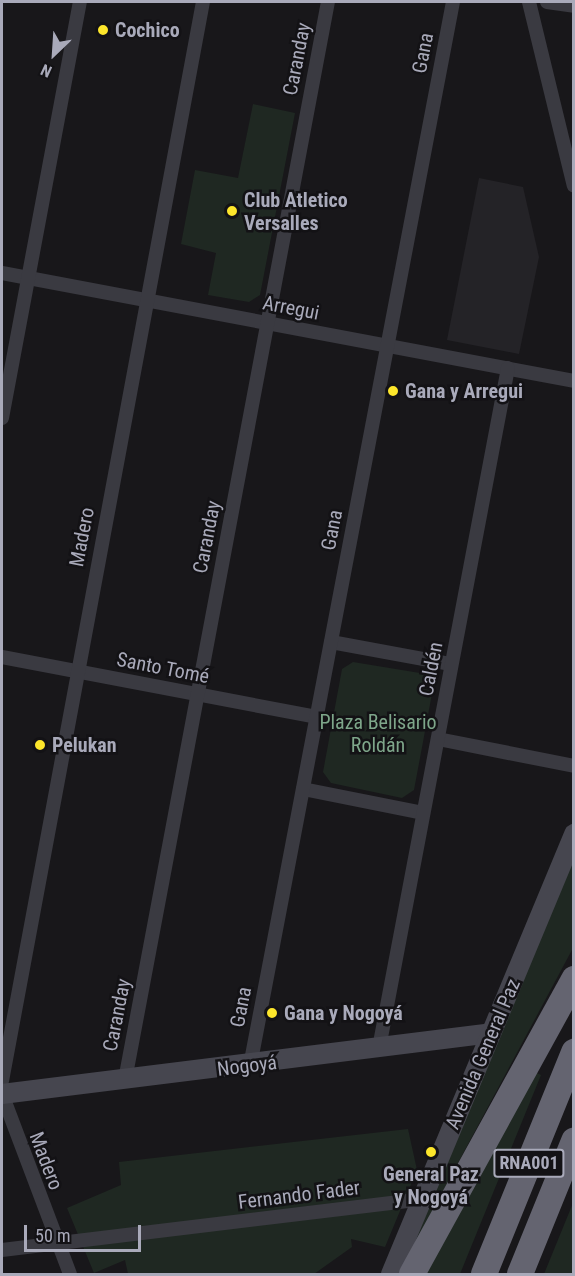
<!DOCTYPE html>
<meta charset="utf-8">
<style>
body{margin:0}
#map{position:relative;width:575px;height:1276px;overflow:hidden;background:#18171a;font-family:"Roboto Condensed",sans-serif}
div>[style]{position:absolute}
.built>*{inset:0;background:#242327}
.green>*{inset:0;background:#1f2822}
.street>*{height:14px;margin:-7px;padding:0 7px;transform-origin:7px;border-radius:7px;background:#3a3a41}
.secondary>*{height:20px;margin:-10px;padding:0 10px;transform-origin:10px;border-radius:10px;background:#46464f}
.highway>*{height:26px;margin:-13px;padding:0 13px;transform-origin:13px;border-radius:13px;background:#646470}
.dots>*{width:16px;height:16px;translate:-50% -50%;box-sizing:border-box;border:3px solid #131215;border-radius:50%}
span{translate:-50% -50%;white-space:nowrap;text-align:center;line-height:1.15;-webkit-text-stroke:5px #131215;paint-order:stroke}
.shield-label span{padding:2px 4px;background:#131215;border:2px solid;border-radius:4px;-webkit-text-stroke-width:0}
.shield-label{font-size:18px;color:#a9aaba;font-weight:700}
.poi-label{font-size:20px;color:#a9aaba;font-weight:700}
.left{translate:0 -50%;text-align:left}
.street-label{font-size:20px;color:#a9aaba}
.park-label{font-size:20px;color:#7ea68a}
.frame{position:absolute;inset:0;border:3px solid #a9aaba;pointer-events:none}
.north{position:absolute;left:24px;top:24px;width:60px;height:60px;-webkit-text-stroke:4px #131215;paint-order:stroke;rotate:205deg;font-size:16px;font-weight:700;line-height:24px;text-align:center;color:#a9aaba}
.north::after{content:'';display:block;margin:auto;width:21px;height:27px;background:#a9aaba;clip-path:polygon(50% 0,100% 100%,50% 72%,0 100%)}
.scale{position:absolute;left:24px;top:1225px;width:117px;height:27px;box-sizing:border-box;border:3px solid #a9aaba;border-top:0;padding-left:8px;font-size:18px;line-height:21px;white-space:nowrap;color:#a9aaba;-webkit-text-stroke:4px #131215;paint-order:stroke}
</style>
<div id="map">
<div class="built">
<div style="clip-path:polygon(479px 178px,523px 187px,539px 257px,519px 354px,447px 340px)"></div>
</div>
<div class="green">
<div style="clip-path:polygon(253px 104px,295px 113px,260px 295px,249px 302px,208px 295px,216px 253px,181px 244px,195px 170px,238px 178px)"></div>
<div style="clip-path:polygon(353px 662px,426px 674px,434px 683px,414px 790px,402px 798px,331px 783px,323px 772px,342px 669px)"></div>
<div style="clip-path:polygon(573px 855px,573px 948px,406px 1260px)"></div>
<div style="clip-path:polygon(535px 1072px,541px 1075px,460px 1274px,423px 1274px)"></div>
<div style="clip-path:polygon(408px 1129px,417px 1170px,385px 1247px,351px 1239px,352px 1247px,314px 1274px,128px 1274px,125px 1260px,94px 1273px,67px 1208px,121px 1185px,119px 1162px)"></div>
<div style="clip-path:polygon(573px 1203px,572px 1274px,544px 1274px)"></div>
</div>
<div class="street">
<div style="left:529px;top:2px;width:189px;rotate:76.3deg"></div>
<div style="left:547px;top:2px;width:27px;rotate:8deg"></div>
<div style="left:2px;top:273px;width:582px;rotate:10.69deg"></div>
<div style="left:2px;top:418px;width:423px;rotate:-79.4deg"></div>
<div style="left:331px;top:642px;width:122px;rotate:10.4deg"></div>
<div style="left:2px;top:657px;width:320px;rotate:10.8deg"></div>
<div style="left:438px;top:739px;width:139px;rotate:11.2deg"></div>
<div style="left:303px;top:789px;width:122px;rotate:11.3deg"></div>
<div style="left:379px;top:1048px;width:692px;rotate:-79.26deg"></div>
<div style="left:250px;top:1066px;width:1083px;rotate:-79.2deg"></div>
<div style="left:125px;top:1080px;width:1097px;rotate:-79.34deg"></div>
<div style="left:2px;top:1081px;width:1098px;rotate:-79.45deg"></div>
<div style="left:2px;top:1094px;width:192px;rotate:69.3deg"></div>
<div style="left:2px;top:1250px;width:423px;rotate:-6.9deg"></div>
</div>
<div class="secondary">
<div style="left:2px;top:1094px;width:493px;rotate:-7.1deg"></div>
<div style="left:391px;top:1274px;width:477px;rotate:-67.4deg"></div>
</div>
<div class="highway">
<div style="left:412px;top:1274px;width:337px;rotate:-61.2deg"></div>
<div style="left:484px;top:1274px;width:240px;rotate:-67.9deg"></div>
<div style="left:520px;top:1274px;width:144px;rotate:-67.9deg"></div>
</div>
<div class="dots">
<div style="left:103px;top:30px;background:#fde62b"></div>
<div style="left:232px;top:211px;background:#fde62b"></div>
<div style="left:393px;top:391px;background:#fde62b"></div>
<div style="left:40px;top:745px;background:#fde62b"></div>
<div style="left:272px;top:1013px;background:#fde62b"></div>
<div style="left:431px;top:1152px;background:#fde62b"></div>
</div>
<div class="shield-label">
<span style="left:529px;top:1163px">RNA001</span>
</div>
<div class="poi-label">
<span class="left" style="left:115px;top:30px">Cochico</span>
<span class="left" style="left:244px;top:212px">Club Atletico<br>Versalles</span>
<span class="left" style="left:405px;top:391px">Gana y Arregui</span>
<span class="left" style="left:52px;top:745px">Pelukan</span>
<span class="left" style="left:284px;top:1013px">Gana y Nogoyá</span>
<span style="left:431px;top:1186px">General Paz<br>y Nogoyá</span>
</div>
<div class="street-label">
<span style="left:423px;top:53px;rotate:-79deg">Gana</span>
<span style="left:297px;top:59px;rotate:-79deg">Caranday</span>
<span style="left:291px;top:308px;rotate:11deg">Arregui</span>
<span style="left:332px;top:530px;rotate:-79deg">Gana</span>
<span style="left:82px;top:537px;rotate:-79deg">Madero</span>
<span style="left:207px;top:537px;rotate:-79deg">Caranday</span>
<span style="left:163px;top:668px;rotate:11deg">Santo Tomé</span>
<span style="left:431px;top:669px;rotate:-79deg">Caldén</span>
<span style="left:241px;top:1007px;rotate:-79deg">Gana</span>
<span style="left:117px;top:1015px;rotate:-79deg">Caranday</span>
<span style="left:483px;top:1054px;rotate:-67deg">Avenida General Paz</span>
<span style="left:247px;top:1066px;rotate:-7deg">Nogoyá</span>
<span style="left:46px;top:1161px;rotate:69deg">Madero</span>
<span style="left:299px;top:1195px;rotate:-7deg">Fernando Fader</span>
</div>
<div class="park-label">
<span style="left:378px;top:734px">Plaza Belisario<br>Roldán</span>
</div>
<div class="frame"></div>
<div class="north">N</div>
<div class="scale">50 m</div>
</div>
